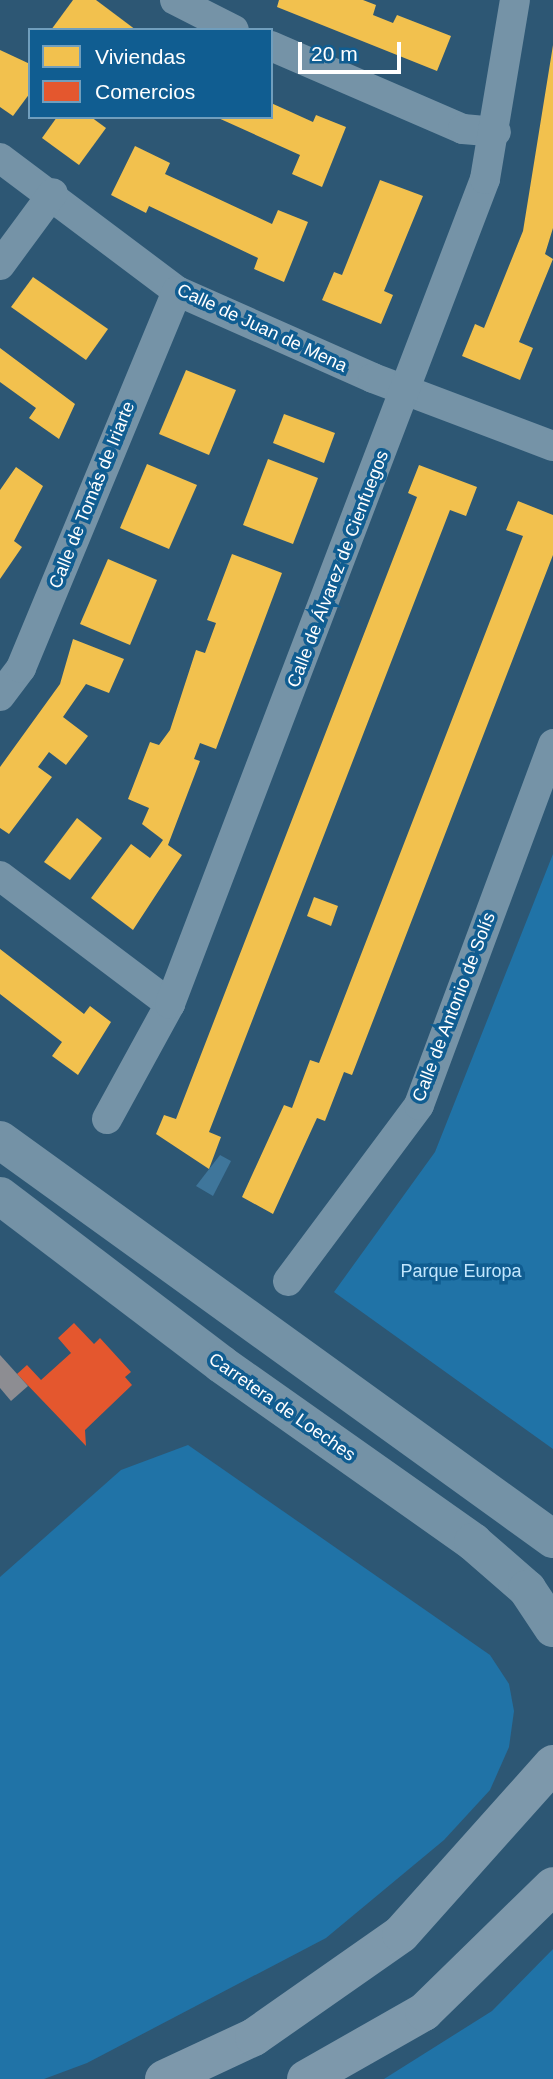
<!DOCTYPE html>
<meta charset="utf-8">
<style>
body{margin:0}
#map{position:relative;width:553px;height:2079px;overflow:hidden;background:#2d5774;font-family:Helvetica,sans-serif}
div>[style]{position:absolute}
.green>*{inset:0;background:#2073a7}
.water>*{inset:0;background:#3f769b}
.homes>*{inset:0;background:#f2c14e}
.shops>*{inset:0;background:#e4572e}
.industry>*{inset:0;background:#8d8d92}
.street>*{height:30px;margin:-15px;padding:0 15px;transform-origin:15px;border-radius:15px;background:#7593a7}
.secondary>*{height:38px;margin:-19px;padding:0 19px;transform-origin:19px;border-radius:19px;background:#7d98ab}
.primary>*{height:38px;margin:-19px;padding:0 19px;transform-origin:19px;border-radius:19px;background:#7492a6}
span{translate:-50% -50%;white-space:nowrap;text-align:center;line-height:1.15;-webkit-text-stroke:7px #105d91;paint-order:stroke}
.street-label{font-size:18px;color:#fff}
.park-label{font-size:18px;color:#c2e7fe}
.legend{position:absolute;left:28px;top:28px;width:245px;height:91px;box-sizing:border-box;background:#105d91;border:2px solid #709ebd;margin:0;padding:9px 12px;list-style:none;font-size:21px;color:#fff}
.legend li{display:flex;align-items:center;gap:14px;height:35px}
.legend b{width:35px;border:2px solid #709ebd}
.scale{position:absolute;left:298px;top:42px;width:103px;height:32px;box-sizing:border-box;border:4px solid #fff;border-top:0;padding-left:9px;font-size:21px;line-height:24px;white-space:nowrap;color:#fff;-webkit-text-stroke:5px #105d91;paint-order:stroke}
</style>
<div id="map">
<div class="green">
<div style="clip-path:polygon(553px 854px,553px 1449px,334px 1292px,435px 1152px)"></div>
<div style="clip-path:polygon(188px 1445px,490px 1655px,509px 1684px,514px 1711px,509px 1747px,490px 1790px,444px 1840px,326px 1938px,87px 2063px,44px 2079px,0 2079px,0 1577px,121px 1470px)"></div>
<div style="clip-path:polygon(553px 1949px,553px 2079px,384px 2079px,492px 2011px)"></div>
</div>
<div class="water">
<div style="clip-path:polygon(220px 1155px,231px 1161px,213px 1196px,196px 1186px)"></div>
</div>
<div class="homes">
<div style="clip-path:polygon(73px 0,96px 0,136px 30px,51px 30px)"></div>
<div style="clip-path:polygon(279px 0,363px 0,376px 5px,373px 15px,393px 23px,397px 15px,451px 36px,437px 71px,277px 7px)"></div>
<div style="clip-path:polygon(553px 45px,553px 228px,545px 254px,553px 259px,519px 342px,533px 348px,520px 380px,462px 356px,475px 324px,484px 328px,523px 231px)"></div>
<div style="clip-path:polygon(0 50px,30px 64px,30px 93px,13px 116px,0 107px)"></div>
<div style="clip-path:polygon(271px 103px,313px 122px,316px 115px,346px 127px,322px 187px,292px 174px,300px 155px,216px 117px,271px 117px)"></div>
<div style="clip-path:polygon(57px 117px,91px 117px,106px 128px,79px 165px,42px 138px)"></div>
<div style="clip-path:polygon(135px 146px,170px 163px,165px 174px,272px 224px,278px 210px,308px 222px,284px 282px,254px 269px,258px 258px,149px 206px,146px 213px,111px 195px)"></div>
<div style="clip-path:polygon(380px 180px,423px 196px,384px 291px,393px 295px,381px 324px,322px 300px,334px 272px,342px 275px)"></div>
<div style="clip-path:polygon(33px 277px,108px 329px,86px 360px,11px 307px)"></div>
<div style="clip-path:polygon(0 348px,75px 404px,59px 439px,29px 418px,36px 408px,0 382px)"></div>
<div style="clip-path:polygon(186px 370px,236px 390px,209px 455px,159px 434px)"></div>
<div style="clip-path:polygon(284px 414px,335px 433px,324px 463px,273px 443px)"></div>
<div style="clip-path:polygon(268px 459px,318px 478px,293px 544px,243px 525px)"></div>
<div style="clip-path:polygon(147px 464px,197px 485px,169px 549px,120px 528px)"></div>
<div style="clip-path:polygon(419px 465px,477px 487px,466px 516px,450px 510px,209px 1132px,221px 1137px,209px 1169px,156px 1134px,164px 1115px,176px 1119px,417px 497px,408px 493px)"></div>
<div style="clip-path:polygon(16px 467px,43px 486px,14px 541px,22px 547px,0 579px,0 490px)"></div>
<div style="clip-path:polygon(518px 501px,553px 515px,553px 555px,352px 1075px,344px 1072px,325px 1121px,317px 1118px,273px 1214px,242px 1197px,284px 1105px,292px 1108px,310px 1060px,319px 1063px,523px 536px,506px 530px)"></div>
<div style="clip-path:polygon(232px 554px,282px 573px,216px 749px,200px 743px,194px 759px,200px 761px,168px 845px,182px 855px,133px 930px,91px 898px,131px 844px,150px 858px,163px 840px,142px 824px,149px 808px,128px 799px,150px 742px,159px 745px,170px 730px,196px 650px,205px 653px,216px 623px,207px 620px)"></div>
<div style="clip-path:polygon(108px 559px,157px 580px,130px 645px,80px 624px)"></div>
<div style="clip-path:polygon(73px 639px,124px 659px,109px 693px,86px 684px,63px 717px,88px 736px,66px 765px,49px 752px,38px 767px,52px 777px,9px 834px,0 828px,0 767px,60px 684px)"></div>
<div style="clip-path:polygon(77px 818px,102px 838px,70px 880px,44px 862px)"></div>
<div style="clip-path:polygon(314px 897px,338px 906px,331px 926px,307px 916px)"></div>
<div style="clip-path:polygon(0 949px,84px 1014px,90px 1006px,111px 1022px,78px 1075px,52px 1056px,62px 1042px,0 994px)"></div>
</div>
<div class="shops">
<div style="clip-path:polygon(74px 1323px,94px 1344px,100px 1338px,131px 1372px,125px 1377px,132px 1385px,85px 1430px,86px 1446px,17px 1374px,27px 1365px,41px 1380px,71px 1353px,58px 1338px)"></div>
</div>
<div class="industry">
<div style="clip-path:polygon(0 1355px,28px 1386px,11px 1401px,0 1388px)"></div>
</div>
<div class="street">
<div style="left:175px;top:0;width:66px;rotate:27deg"></div>
<div style="left:271px;top:46px;width:209px;rotate:23.4deg"></div>
<div style="left:463px;top:129px;width:33px;rotate:5deg"></div>
<div style="left:0;top:158px;width:221px;rotate:36.9deg"></div>
<div style="left:177px;top:291px;width:214px;rotate:23.9deg"></div>
<div style="left:373px;top:378px;width:192px;rotate:20.7deg"></div>
<div style="left:0;top:265px;width:89px;rotate:-53.6deg"></div>
<div style="left:0;top:696px;width:35px;rotate:-53deg"></div>
<div style="left:21px;top:668px;width:408px;rotate:-67.5deg"></div>
<div style="left:0;top:876px;width:213px;rotate:37deg"></div>
<div style="left:107px;top:1119px;width:131px;rotate:-61.3deg"></div>
<div style="left:170px;top:1004px;width:883px;rotate:-69.1deg"></div>
<div style="left:485px;top:179px;width:181px;rotate:-80.5deg"></div>
<div style="left:288px;top:1281px;width:219px;rotate:-53.3deg"></div>
<div style="left:419px;top:1105px;width:385px;rotate:-69.6deg"></div>
</div>
<div class="secondary">
<div style="left:164px;top:2079px;width:99px;rotate:-25deg"></div>
<div style="left:254px;top:2037px;width:179px;rotate:-35deg"></div>
<div style="left:401px;top:1934px;width:228px;rotate:-48.2deg"></div>
<div style="left:306px;top:2079px;width:136px;rotate:-29.6deg"></div>
<div style="left:424px;top:2012px;width:180px;rotate:-44.3deg"></div>
</div>
<div class="primary">
<div style="left:0;top:1140px;width:682px;rotate:35.81deg"></div>
<div style="left:0;top:1196px;width:278px;rotate:37.2deg"></div>
<div style="left:221px;top:1364px;width:309px;rotate:35.2deg"></div>
<div style="left:473px;top:1542px;width:72px;rotate:41deg"></div>
<div style="left:527px;top:1589px;width:47px;rotate:56.3deg"></div>
</div>
<div class="street-label">
<span style="left:262px;top:328px;rotate:25deg">Calle de Juan de Mena</span>
<span style="left:92px;top:495px;rotate:-68deg">Calle de Tomás de Iriarte</span>
<span style="left:338px;top:569px;rotate:-69deg">Calle de Álvarez de Cienfuegos</span>
<span style="left:454px;top:1007px;rotate:-69deg">Calle de Antonio de Solís</span>
<span style="left:282px;top:1407px;rotate:35deg">Carretera de Loeches</span>
</div>
<div class="park-label">
<span style="left:461px;top:1271px">Parque Europa</span>
</div>
<ul class="legend">
<li><b style="height:19px;background:#f2c14e"></b>Viviendas</li>
<li><b style="height:19px;background:#e4572e"></b>Comercios</li>
</ul>
<div class="scale">20 m</div>
</div>
